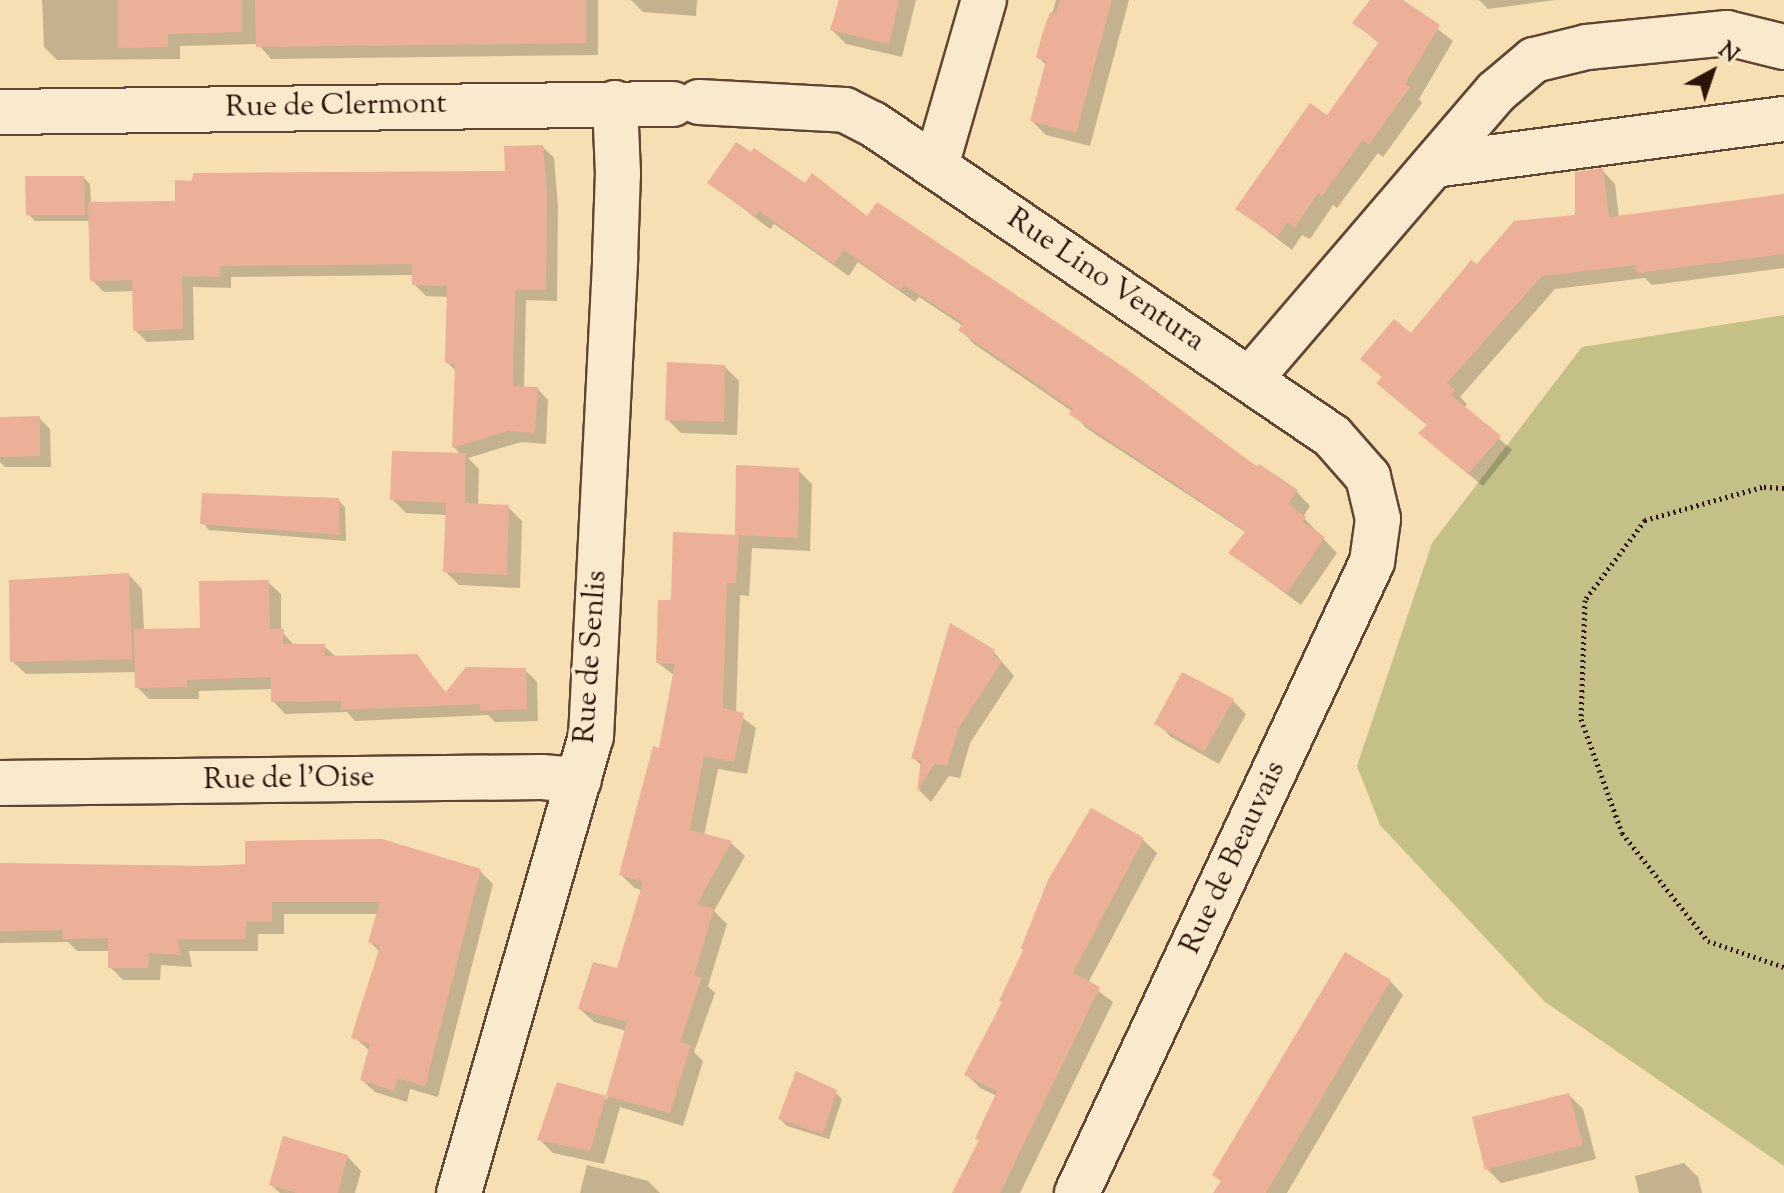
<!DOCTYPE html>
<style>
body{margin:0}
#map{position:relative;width:1784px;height:1193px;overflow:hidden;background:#f6dfb2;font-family:"Sorts Mill Goudy",serif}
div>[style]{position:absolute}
.green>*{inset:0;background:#c4c087}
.shadow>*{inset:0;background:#0003}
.building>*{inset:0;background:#ebb097}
.path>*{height:5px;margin-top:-2.5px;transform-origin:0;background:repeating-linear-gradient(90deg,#2c1307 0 2px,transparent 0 6px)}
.roads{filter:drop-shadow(2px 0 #5e4632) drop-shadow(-2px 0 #5e4632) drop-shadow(0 2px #5e4632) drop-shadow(0 -2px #5e4632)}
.street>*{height:44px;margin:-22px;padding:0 22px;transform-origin:22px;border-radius:22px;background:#f9eacd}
span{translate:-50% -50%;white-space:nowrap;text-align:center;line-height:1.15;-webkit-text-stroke:8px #f9eacd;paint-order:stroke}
.street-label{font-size:30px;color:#2c1307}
.north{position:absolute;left:1672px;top:32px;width:80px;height:80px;-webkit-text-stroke:6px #f9eacd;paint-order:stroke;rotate:40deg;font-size:22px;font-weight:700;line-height:32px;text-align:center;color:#2c1307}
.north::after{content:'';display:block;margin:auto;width:28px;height:36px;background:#2c1307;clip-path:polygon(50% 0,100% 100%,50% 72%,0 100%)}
</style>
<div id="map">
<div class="green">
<div style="clip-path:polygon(1784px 315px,1784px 1166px,1545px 1002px,1380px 825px,1357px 766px,1432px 543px,1582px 347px)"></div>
</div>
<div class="shadow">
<div style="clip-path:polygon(42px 0,598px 0,598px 55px,271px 59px,258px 44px,180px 46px,180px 59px,57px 60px,44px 47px)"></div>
<div style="clip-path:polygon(631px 0,697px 0,696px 16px,643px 12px)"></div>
<div style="clip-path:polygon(841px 0,916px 0,902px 57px,846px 44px,832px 30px)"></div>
<div style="clip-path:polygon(1056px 0,1129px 0,1090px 146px,1046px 135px,1032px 121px,1046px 65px,1039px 58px)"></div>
<div style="clip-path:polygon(1373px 0,1400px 0,1453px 41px,1419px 99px,1422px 103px,1383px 157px,1378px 153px,1337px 208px,1333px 205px,1310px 239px,1302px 235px,1292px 250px,1237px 208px,1327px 118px,1380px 44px,1355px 23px)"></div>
<div style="clip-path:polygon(1479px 0,1555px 0,1488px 9px)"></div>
<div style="clip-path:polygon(543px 147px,554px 158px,558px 206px,557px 301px,526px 300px,524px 388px,537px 388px,548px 400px,546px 444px,521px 442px,468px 458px,479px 469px,478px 506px,508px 507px,522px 521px,520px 588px,459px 585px,445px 571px,448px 515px,406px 513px,392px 499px,461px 455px,454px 447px,457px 372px,447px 362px,449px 297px,426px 296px,414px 284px,414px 275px,231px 277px,231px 288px,193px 287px,194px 340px,147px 342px,135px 330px,134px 291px,104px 292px,92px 280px,91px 221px,35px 221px,28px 214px,84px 178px,90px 184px,91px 204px,176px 203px,507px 172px)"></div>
<div style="clip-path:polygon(1602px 170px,1615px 184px,1619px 218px,1784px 196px,1784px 268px,1652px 285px,1645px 278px,1555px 289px,1460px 397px,1467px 404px,1464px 408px,1512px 450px,1483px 486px,1434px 446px,1428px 426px,1392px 396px,1383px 378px,1362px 359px,1411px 335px,1478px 267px,1577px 217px)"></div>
<div style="clip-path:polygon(710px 183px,806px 186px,868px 219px,1297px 492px,1310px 506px,1303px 517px,1337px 553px,1301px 605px,1231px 553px,1247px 533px,1086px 428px,1073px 412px,974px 344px,961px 330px,963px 326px,919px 297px,915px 302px,858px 262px,849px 276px,774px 224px,770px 229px)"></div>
<div style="clip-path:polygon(725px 367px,739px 381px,737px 435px,681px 433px,667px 419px)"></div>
<div style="clip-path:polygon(39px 418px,50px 429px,51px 467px,5px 467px,0 462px,0 419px)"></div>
<div style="clip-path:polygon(798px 470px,812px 484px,810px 551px,752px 548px,749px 596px,740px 595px,736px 713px,756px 728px,747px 774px,718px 769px,704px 836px,731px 843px,745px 856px,714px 911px,727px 924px,708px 986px,715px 993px,694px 1052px,703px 1061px,683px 1126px,620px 1107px,604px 1164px,553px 1153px,540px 1140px,558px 1084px,607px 1099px,627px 1031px,594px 1022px,580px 1009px,619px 971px,643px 891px,635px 888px,621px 875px,661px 750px,675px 676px,658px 663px,673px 603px)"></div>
<div style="clip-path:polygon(338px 500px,345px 507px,346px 541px,209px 530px,203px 523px)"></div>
<div style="clip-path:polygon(129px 575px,142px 589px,144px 631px,202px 630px,268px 582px,281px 594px,281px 631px,295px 646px,324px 646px,336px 657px,416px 656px,447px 694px,525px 670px,537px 682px,538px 721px,495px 722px,488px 715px,355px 721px,347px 712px,285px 714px,273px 701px,273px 689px,199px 691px,199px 699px,149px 699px,137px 687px,137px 672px,26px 674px,12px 661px)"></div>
<div style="clip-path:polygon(994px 652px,1014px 676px,970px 743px,960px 778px,949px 776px,931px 802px,919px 790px,922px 766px,914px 758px)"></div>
<div style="clip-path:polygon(1232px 700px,1246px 714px,1219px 764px,1171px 737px,1157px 723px)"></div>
<div style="clip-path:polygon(1092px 810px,1143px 840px,1157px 853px,1088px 983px,1113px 1002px,1020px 1193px,953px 1193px,981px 1141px,997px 1096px,980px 1088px,967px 1075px,1004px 1003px)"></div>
<div style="clip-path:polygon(0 866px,480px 871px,493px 884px,438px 1097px,410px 1089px,407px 1102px,375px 1092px,362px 1080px,370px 1051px,354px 1037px,380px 952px,370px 942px,379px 914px,284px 914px,284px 934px,258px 934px,258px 951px,189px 951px,192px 967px,161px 965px,160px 980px,123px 980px,110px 967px,110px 951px,77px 951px,68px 942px,0 943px)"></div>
<div style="clip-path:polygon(1390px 981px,1403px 995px,1287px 1193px,1216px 1193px,1222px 1183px,1215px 1175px)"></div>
<div style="clip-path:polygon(835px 1092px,842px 1099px,829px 1139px,787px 1126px,780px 1119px)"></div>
<div style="clip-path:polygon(1569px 1095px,1583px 1109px,1596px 1159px,1501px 1183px,1487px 1169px)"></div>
<div style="clip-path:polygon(347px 1156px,361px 1171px,355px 1193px,280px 1193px,271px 1185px)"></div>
<div style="clip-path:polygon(1684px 1163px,1698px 1177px,1702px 1193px,1639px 1193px,1635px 1176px)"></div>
<div style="clip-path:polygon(587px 1165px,648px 1181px,660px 1193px,580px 1193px)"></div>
</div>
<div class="building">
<div style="clip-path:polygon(118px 0,242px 0,242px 32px,168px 34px,168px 47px,118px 48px)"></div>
<div style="clip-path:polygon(255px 0,586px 0,586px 43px,256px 47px)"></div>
<div style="clip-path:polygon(839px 0,899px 0,889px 44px,830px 30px)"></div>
<div style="clip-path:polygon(1060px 0,1112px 0,1076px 133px,1030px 121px,1046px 61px,1036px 58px,1042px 35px,1050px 12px,1056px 14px)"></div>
<div style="clip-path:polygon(1370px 0,1403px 0,1440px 25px,1405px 84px,1410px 87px,1369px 145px,1363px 140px,1322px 196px,1318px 193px,1295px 227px,1287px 222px,1277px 237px,1235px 209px,1310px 103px,1327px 115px,1379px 42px,1352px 23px)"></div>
<div style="clip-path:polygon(736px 142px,751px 152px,754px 148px,805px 183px,812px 173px,867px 216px,877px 202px,1128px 370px,1257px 467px,1259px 464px,1298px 490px,1288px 504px,1306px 517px,1303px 522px,1325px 537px,1287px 593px,1228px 553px,1246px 531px,1069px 414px,1073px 409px,958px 330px,963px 323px,904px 285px,900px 290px,844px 250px,834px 264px,759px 211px,756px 217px,707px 183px)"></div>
<div style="clip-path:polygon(543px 145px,547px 193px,546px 290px,515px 290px,513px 386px,538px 387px,535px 433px,508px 431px,452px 448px,455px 364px,445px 363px,447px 286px,412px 285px,412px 264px,220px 266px,220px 277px,182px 276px,183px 329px,133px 331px,132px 280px,90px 281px,88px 202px,175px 201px,175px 180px,191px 181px,194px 173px,505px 171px,504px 146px)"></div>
<div style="clip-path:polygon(1603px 168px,1609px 217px,1784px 194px,1784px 254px,1637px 273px,1636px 265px,1542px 276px,1447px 383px,1455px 390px,1451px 395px,1501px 436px,1468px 474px,1418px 433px,1427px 425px,1376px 383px,1382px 377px,1360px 359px,1394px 319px,1411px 333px,1471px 260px,1477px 264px,1514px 221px,1575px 215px,1575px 172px)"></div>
<div style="clip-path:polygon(25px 176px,84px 176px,85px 215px,26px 215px)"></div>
<div style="clip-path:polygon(667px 362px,725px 365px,724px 422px,665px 420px)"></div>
<div style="clip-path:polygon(40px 416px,40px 456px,0 457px,0 417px)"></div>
<div style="clip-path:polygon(392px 451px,466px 453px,465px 503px,509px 505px,507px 575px,443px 572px,446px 503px,390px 500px)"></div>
<div style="clip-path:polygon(736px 465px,799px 468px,798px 538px,739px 535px,736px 583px,727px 583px,723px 708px,744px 713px,734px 762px,704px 756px,690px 830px,732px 841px,697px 904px,714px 909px,694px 975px,702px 977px,680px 1042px,691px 1045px,670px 1113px,606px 1096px,627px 1022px,578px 1009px,593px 962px,617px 968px,643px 882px,619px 875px,653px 746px,659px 748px,675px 664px,656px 663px,658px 600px,671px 600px,673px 532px,735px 535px)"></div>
<div style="clip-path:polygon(202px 493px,339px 498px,340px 535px,200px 524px)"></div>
<div style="clip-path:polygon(129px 573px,132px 659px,10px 662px,9px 580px)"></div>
<div style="clip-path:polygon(269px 580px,270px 629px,284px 629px,283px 644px,325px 644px,325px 656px,417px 654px,445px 693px,466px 667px,526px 668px,527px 709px,480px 711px,480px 704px,341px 710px,341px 701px,271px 702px,271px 677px,187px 680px,187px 687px,135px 688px,134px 629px,200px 628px,199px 581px)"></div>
<div style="clip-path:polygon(950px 623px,995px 650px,993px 655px,1002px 661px,958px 729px,947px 766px,935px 763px,917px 791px,921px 760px,911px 759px)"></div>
<div style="clip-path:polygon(1182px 672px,1234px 699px,1204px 752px,1154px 724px)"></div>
<div style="clip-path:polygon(1091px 808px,1144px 838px,1073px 973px,1100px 987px,1000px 1193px,952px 1193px,979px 1140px,975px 1139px,997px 1091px,964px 1075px,1002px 1002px,999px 1001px,1023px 950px,1021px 948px,1048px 880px)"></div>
<div style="clip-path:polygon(382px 839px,481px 869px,425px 1086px,398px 1078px,394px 1091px,360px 1080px,370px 1044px,351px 1038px,380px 946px,368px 942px,380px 902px,272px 902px,272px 922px,246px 922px,246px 939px,177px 939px,181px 955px,149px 953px,148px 968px,108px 968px,108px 938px,62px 939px,63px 930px,0 931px,0 863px,210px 866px,245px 864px,245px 841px)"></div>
<div style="clip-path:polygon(1345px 952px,1391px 980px,1266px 1193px,1213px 1193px,1221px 1181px,1212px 1175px)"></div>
<div style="clip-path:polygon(796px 1071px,837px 1090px,823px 1134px,778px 1119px)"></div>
<div style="clip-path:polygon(557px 1082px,606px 1096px,590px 1151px,537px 1140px)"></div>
<div style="clip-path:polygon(1569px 1093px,1583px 1145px,1485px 1170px,1472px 1117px)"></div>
<div style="clip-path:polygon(283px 1136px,348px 1155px,338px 1193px,297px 1193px,269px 1185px)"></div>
</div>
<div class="path">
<div style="left:1784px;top:488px;width:22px;rotate:-177deg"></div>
<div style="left:1762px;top:487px;width:122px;rotate:164.2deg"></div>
<div style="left:1645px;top:520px;width:100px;rotate:126.9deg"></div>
<div style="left:1585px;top:600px;width:119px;rotate:91.9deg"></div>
<div style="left:1581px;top:719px;width:121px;rotate:70.2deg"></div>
<div style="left:1622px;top:833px;width:138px;rotate:51.5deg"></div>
<div style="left:1708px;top:941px;width:80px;rotate:18.9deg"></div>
</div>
<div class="roads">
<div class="street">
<div style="left:699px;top:102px;width:146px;rotate:3.1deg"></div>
<div style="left:845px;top:110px;width:31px;rotate:27deg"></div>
<div style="left:873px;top:124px;width:555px;rotate:34.21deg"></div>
<div style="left:1332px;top:436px;width:55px;rotate:48.7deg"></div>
<div style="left:1368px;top:477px;width:43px;rotate:76.6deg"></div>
<div style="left:1378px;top:519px;width:43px;rotate:97.9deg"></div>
<div style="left:1372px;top:562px;width:697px;rotate:115.06deg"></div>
<div style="left:0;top:112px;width:673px;rotate:-0.68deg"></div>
<div style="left:1434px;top:165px;width:353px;rotate:-7.5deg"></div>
<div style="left:936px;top:166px;width:173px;rotate:-73.9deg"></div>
<div style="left:1250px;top:379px;width:378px;rotate:-49.4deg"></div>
<div style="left:1496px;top:92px;width:50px;rotate:-40.1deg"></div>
<div style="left:1534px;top:60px;width:55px;rotate:-13.8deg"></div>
<div style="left:1587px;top:47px;width:141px;rotate:-5.7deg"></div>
<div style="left:1727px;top:33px;width:59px;rotate:13.8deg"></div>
<div style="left:0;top:783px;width:542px;rotate:-0.63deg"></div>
<div style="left:542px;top:777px;width:37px;rotate:5deg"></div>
<div style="left:459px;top:1193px;width:475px;rotate:-73.9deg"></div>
<div style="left:591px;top:737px;width:480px;rotate:-87.1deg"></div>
<div style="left:615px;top:258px;width:84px;rotate:-88deg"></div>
<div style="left:618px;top:174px;width:71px;rotate:-92.4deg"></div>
</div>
</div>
<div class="street-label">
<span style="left:336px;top:107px;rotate:-1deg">Rue de Clermont</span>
<span style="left:1105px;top:281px;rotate:34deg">Rue Lino Ventura</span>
<span style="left:592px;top:657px;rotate:-86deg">Rue de Senlis</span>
<span style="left:289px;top:780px;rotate:-1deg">Rue de l'Oise</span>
<span style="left:1234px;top:858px;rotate:-65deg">Rue de Beauvais</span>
</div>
<div class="north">N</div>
</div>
